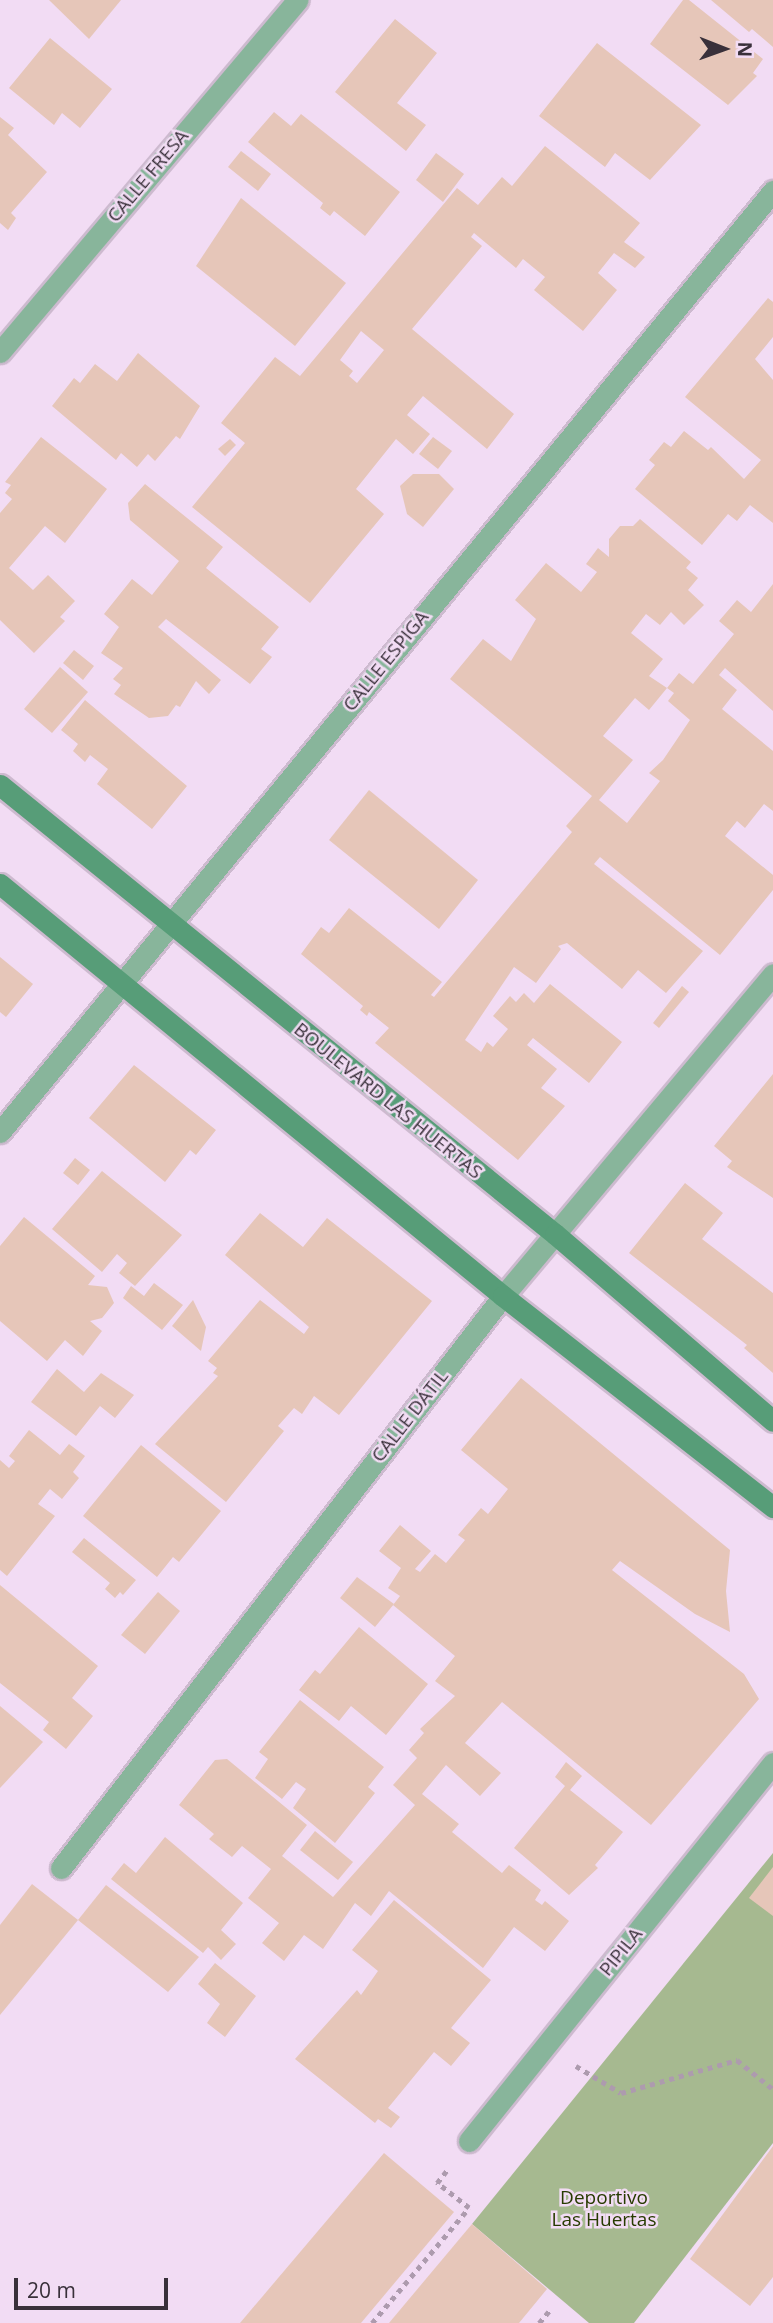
<!DOCTYPE html>
<meta charset="utf-8">
<style>
body{margin:0}
#map{position:relative;width:773px;height:2323px;overflow:hidden;background:#f2dcf4;font-family:"Open Sans",sans-serif}
div>[style]{position:absolute}
.green>*{inset:0;background:#a6b990}
.building>*{inset:0;background:#e6c6b9}
.path>*{height:4.5px;margin-top:-2.25px;transform-origin:0;background:repeating-linear-gradient(90deg,#ad9bae 0 5px,transparent 0 10px)}
.roads{filter:drop-shadow(2px 0 #cdbacf) drop-shadow(-2px 0 #cdbacf) drop-shadow(0 2px #cdbacf) drop-shadow(0 -2px #cdbacf)}
.minor>*{height:21px;margin:-10.5px;padding:0 10.5px;transform-origin:10.5px;border-radius:10.5px;background:#88b59b}
.secondary>*{height:21px;margin:-10.5px;padding:0 10.5px;transform-origin:10.5px;border-radius:10.5px;background:#579d78}
span{translate:-50% -50%;white-space:nowrap;text-align:center;line-height:1.15;-webkit-text-stroke:5px #f2dcf4;paint-order:stroke}
.street-label{font-size:19px;color:#39303a}
.park-label{font-size:19px;color:#273b00}
.north{position:absolute;left:689px;top:14px;width:70px;height:70px;-webkit-text-stroke:5px #f2dcf4;paint-order:stroke;rotate:91deg;font-size:19px;font-weight:700;line-height:28px;text-align:center;color:#39303a}
.north::after{content:'';display:block;margin:auto;width:24px;height:32px;background:#39303a;clip-path:polygon(50% 0,100% 100%,50% 72%,0 100%)}
.scale{position:absolute;left:14px;top:2278px;width:154px;height:32px;box-sizing:border-box;border:4px solid #39303a;border-top:0;padding-left:9px;font-size:21px;line-height:24px;white-space:nowrap;color:#39303a;-webkit-text-stroke:5px #f2dcf4;paint-order:stroke}
</style>
<div id="map">
<div class="green">
<div style="clip-path:polygon(773px 1853px,773px 2143px,634px 2323px,589px 2323px,472px 2224px)"></div>
</div>
<div class="building">
<div style="clip-path:polygon(49px 0,121px 0,89px 39px)"></div>
<div style="clip-path:polygon(683px 0,689px 0,763px 59px,753px 73px,757px 76px,728px 105px,650px 44px)"></div>
<div style="clip-path:polygon(711px 0,773px 0,773px 47px,752px 29px,749px 32px)"></div>
<div style="clip-path:polygon(395px 19px,437px 53px,397px 103px,426px 125px,406px 151px,335px 92px)"></div>
<div style="clip-path:polygon(50px 38px,112px 89px,80px 128px,62px 113px,54px 125px,9px 88px)"></div>
<div style="clip-path:polygon(597px 43px,701px 125px,650px 180px,615px 153px,605px 167px,539px 116px)"></div>
<div style="clip-path:polygon(274px 112px,291px 126px,301px 114px,400px 192px,365px 236px,334px 211px,330px 216px,320px 208px,323px 203px,248px 142px)"></div>
<div style="clip-path:polygon(0 117px,14px 128px,8px 135px,47px 172px,11px 213px,16px 218px,8px 230px,0 223px)"></div>
<div style="clip-path:polygon(evenodd,545px 146px,640px 223px,624px 242px,645px 257px,635px 268px,614px 253px,598px 273px,617px 290px,583px 331px,534px 290px,545px 277px,523px 259px,516px 268px,474px 233px,471px 237px,482px 246px,412px 329px,514px 414px,487px 449px,423px 396px,407px 415px,430px 434px,413px 454px,396px 439px,356px 489px,384px 514px,310px 603px,192px 507px,245px 443px,221px 423px,275px 357px,300px 376px,457px 188px,478px 205px,502px 177px,512px 186px,545px 146px,361px 331px,384px 350px,357px 383px,349px 376px,353px 371px,340px 360px,361px 331px)"></div>
<div style="clip-path:polygon(241px 151px,271px 174px,258px 191px,228px 167px)"></div>
<div style="clip-path:polygon(436px 153px,464px 174px,443px 202px,416px 180px)"></div>
<div style="clip-path:polygon(241px 198px,346px 283px,295px 346px,196px 266px)"></div>
<div style="clip-path:polygon(768px 298px,773px 302px,773px 337px,755px 359px,773px 380px,773px 523px,750px 505px,737px 521px,728px 514px,702px 545px,635px 489px,655px 465px,649px 460px,664px 442px,671px 447px,684px 431px,708px 450px,711px 447px,744px 479px,761px 460px,685px 397px)"></div>
<div style="clip-path:polygon(138px 353px,200px 406px,180px 439px,176px 436px,155px 461px,148px 454px,137px 467px,121px 453px,116px 460px,52px 406px,74px 378px,80px 383px,95px 364px,117px 381px)"></div>
<div style="clip-path:polygon(41px 437px,107px 489px,65px 543px,45px 526px,9px 568px,33px 590px,48px 575px,75px 601px,60px 617px,65px 621px,34px 653px,0 620px,0 513px,12px 499px,5px 493px,11px 485px,5px 482px)"></div>
<div style="clip-path:polygon(433px 437px,452px 451px,438px 469px,419px 454px)"></div>
<div style="clip-path:polygon(230px 439px,236px 445px,225px 456px,218px 449px)"></div>
<div style="clip-path:polygon(413px 474px,439px 474px,454px 489px,423px 527px,407px 514px,400px 486px)"></div>
<div style="clip-path:polygon(145px 484px,223px 547px,206px 568px,279px 627px,261px 649px,272px 657px,250px 684px,166px 619px,158px 627px,221px 680px,209px 694px,196px 681px,180px 707px,176px 705px,168px 716px,149px 718px,114px 694px,121px 685px,113px 679px,123px 668px,101px 653px,119px 627px,104px 614px,132px 579px,152px 595px,179px 561px,130px 520px,128px 503px)"></div>
<div style="clip-path:polygon(640px 519px,691px 562px,686px 568px,698px 578px,688px 590px,704px 605px,684px 625px,671px 612px,660px 625px,646px 614px,631px 633px,663px 659px,649px 676px,667px 688px,649px 710px,635px 698px,603px 736px,633px 760px,599px 800px,627px 823px,660px 781px,649px 773px,663px 760px,690px 720px,668px 701px,674px 693px,667px 688px,679px 673px,693px 684px,734px 634px,719px 621px,737px 600px,751px 612px,773px 584px,773px 711px,725px 668px,719px 675px,737px 690px,722px 709px,773px 751px,773px 811px,764px 804px,745px 828px,737px 821px,725px 836px,773px 875px,773px 890px,720px 955px,600px 857px,594px 864px,703px 951px,666px 993px,638px 970px,622px 989px,567px 943px,558px 946px,561px 949px,536px 983px,514px 967px,465px 1040px,481px 1052px,487px 1042px,493px 1047px,508px 1029px,493px 1016px,510px 996px,516px 1002px,524px 993px,534px 1003px,550px 984px,622px 1042px,589px 1083px,533px 1038px,527px 1045px,557px 1069px,541px 1088px,565px 1106px,518px 1160px,375px 1043px,389px 1028px,369px 1012px,367px 1016px,360px 1010px,363px 1006px,301px 954px,321px 927px,329px 933px,349px 908px,442px 982px,431px 995px,434px 997px,572px 832px,566px 826px,592px 796px,450px 679px,483px 639px,511px 661px,536px 619px,515px 600px,546px 563px,581px 592px,597px 572px,586px 564px,598px 548px,609px 557px,609px 539px,620px 526px,633px 526px)"></div>
<div style="clip-path:polygon(74px 650px,94px 666px,83px 680px,63px 663px)"></div>
<div style="clip-path:polygon(60px 667px,88px 692px,52px 733px,24px 709px)"></div>
<div style="clip-path:polygon(85px 700px,187px 786px,152px 829px,97px 784px,108px 769px,90px 755px,85px 762px,73px 751px,78px 744px,61px 730px)"></div>
<div style="clip-path:polygon(369px 790px,478px 880px,439px 929px,329px 840px)"></div>
<div style="clip-path:polygon(0 957px,33px 984px,6px 1017px,0 1012px)"></div>
<div style="clip-path:polygon(682px 986px,689px 992px,659px 1028px,653px 1023px)"></div>
<div style="clip-path:polygon(134px 1065px,216px 1130px,196px 1155px,190px 1150px,165px 1182px,89px 1118px)"></div>
<div style="clip-path:polygon(773px 1074px,773px 1198px,727px 1167px,732px 1161px,714px 1146px)"></div>
<div style="clip-path:polygon(75px 1158px,90px 1170px,78px 1185px,63px 1173px)"></div>
<div style="clip-path:polygon(102px 1171px,182px 1235px,135px 1286px,119px 1273px,127px 1263px,117px 1254px,102px 1272px,52px 1229px)"></div>
<div style="clip-path:polygon(685px 1183px,723px 1213px,702px 1239px,773px 1293px,773px 1373px,744px 1348px,747px 1345px,629px 1253px)"></div>
<div style="clip-path:polygon(260px 1213px,303px 1247px,327px 1218px,432px 1301px,339px 1415px,314px 1396px,302px 1414px,294px 1408px,278px 1426px,284px 1431px,226px 1502px,155px 1444px,218px 1376px,213px 1373px,217px 1368px,208px 1361px,260px 1300px,304px 1334px,309px 1327px,225px 1255px)"></div>
<div style="clip-path:polygon(24px 1217px,95px 1276px,88px 1285px,107px 1287px,114px 1303px,102px 1318px,90px 1321px,102px 1331px,83px 1356px,65px 1340px,47px 1361px,0 1321px,0 1246px)"></div>
<div style="clip-path:polygon(154px 1283px,183px 1305px,162px 1330px,123px 1298px,131px 1286px,144px 1296px)"></div>
<div style="clip-path:polygon(193px 1300px,206px 1327px,201px 1351px,172px 1326px)"></div>
<div style="clip-path:polygon(57px 1369px,84px 1392px,101px 1373px,134px 1395px,115px 1418px,100px 1406px,76px 1436px,31px 1402px)"></div>
<div style="clip-path:polygon(521px 1378px,730px 1550px,726px 1591px,730px 1632px,695px 1614px,620px 1561px,612px 1570px,744px 1674px,759px 1699px,651px 1825px,502px 1702px,465px 1743px,501px 1773px,480px 1796px,446px 1765px,422px 1794px,459px 1824px,452px 1832px,502px 1873px,509px 1865px,541px 1890px,535px 1900px,542px 1905px,545px 1901px,569px 1921px,545px 1951px,514px 1927px,483px 1968px,389px 1891px,371px 1916px,355px 1903px,323px 1949px,304px 1935px,284px 1961px,262px 1943px,279px 1923px,248px 1898px,271px 1869px,242px 1846px,232px 1857px,209px 1839px,214px 1834px,179px 1805px,215px 1760px,227px 1759px,307px 1825px,282px 1856px,333px 1897px,415px 1805px,393px 1785px,417px 1758px,409px 1750px,424px 1733px,420px 1729px,455px 1696px,435px 1681px,455px 1656px,393px 1605px,400px 1596px,388px 1588px,401px 1568px,379px 1551px,400px 1525px,431px 1551px,415px 1569px,420px 1572px,435px 1554px,446px 1563px,465px 1540px,458px 1535px,481px 1508px,488px 1514px,508px 1489px,461px 1450px)"></div>
<div style="clip-path:polygon(29px 1430px,60px 1455px,69px 1444px,85px 1456px,73px 1472px,79px 1478px,62px 1499px,50px 1489px,38px 1504px,55px 1516px,7px 1576px,0 1570px,0 1460px,9px 1468px,15px 1461px,9px 1456px)"></div>
<div style="clip-path:polygon(141px 1445px,221px 1511px,179px 1562px,173px 1557px,157px 1577px,83px 1516px)"></div>
<div style="clip-path:polygon(84px 1538px,136px 1580px,123px 1595px,120px 1592px,115px 1598px,105px 1589px,110px 1583px,72px 1552px)"></div>
<div style="clip-path:polygon(357px 1577px,394px 1604px,375px 1627px,340px 1598px)"></div>
<div style="clip-path:polygon(0 1585px,98px 1666px,72px 1698px,93px 1716px,66px 1749px,43px 1730px,49px 1722px,0 1683px)"></div>
<div style="clip-path:polygon(158px 1592px,180px 1611px,145px 1654px,121px 1635px)"></div>
<div style="clip-path:polygon(359px 1627px,428px 1684px,386px 1735px,351px 1706px,339px 1721px,299px 1690px,315px 1670px,320px 1674px)"></div>
<div style="clip-path:polygon(300px 1700px,384px 1767px,368px 1787px,375px 1793px,335px 1843px,293px 1808px,306px 1789px,296px 1782px,282px 1799px,255px 1778px,268px 1759px,259px 1752px)"></div>
<div style="clip-path:polygon(0 1706px,43px 1742px,0 1788px)"></div>
<div style="clip-path:polygon(566px 1762px,582px 1776px,570px 1790px,623px 1832px,595px 1865px,598px 1868px,569px 1895px,514px 1848px,565px 1786px,555px 1777px)"></div>
<div style="clip-path:polygon(315px 1831px,353px 1862px,338px 1880px,300px 1850px)"></div>
<div style="clip-path:polygon(165px 1837px,243px 1903px,221px 1930px,236px 1944px,221px 1960px,208px 1947px,203px 1953px,111px 1879px,124px 1863px,136px 1873px)"></div>
<div style="clip-path:polygon(773px 1867px,773px 1916px,749px 1898px)"></div>
<div style="clip-path:polygon(32px 1884px,78px 1920px,0 2015px,0 1925px)"></div>
<div style="clip-path:polygon(106px 1885px,199px 1957px,168px 1992px,78px 1920px)"></div>
<div style="clip-path:polygon(394px 1900px,491px 1980px,451px 2028px,470px 2043px,451px 2066px,434px 2052px,388px 2108px,400px 2117px,391px 2128px,378px 2119px,375px 2123px,295px 2059px,357px 1990px,361px 1995px,378px 1971px,352px 1950px)"></div>
<div style="clip-path:polygon(215px 1963px,256px 1996px,225px 2037px,207px 2023px,220px 2004px,198px 1984px)"></div>
<div style="clip-path:polygon(773px 2146px,773px 2277px,750px 2306px,690px 2259px)"></div>
<div style="clip-path:polygon(384px 2153px,454px 2212px,361px 2323px,240px 2323px)"></div>
<div style="clip-path:polygon(472px 2224px,547px 2289px,519px 2323px,389px 2323px)"></div>
</div>
<div class="path">
<div style="left:576px;top:2066px;width:52px;rotate:31deg"></div>
<div style="left:621px;top:2093px;width:121px;rotate:-15.9deg"></div>
<div style="left:737px;top:2060px;width:46px;rotate:38.9deg"></div>
<div style="left:372px;top:2323px;width:150px;rotate:-49.9deg"></div>
<div style="left:469px;top:2208px;width:41px;rotate:-142deg"></div>
<div style="left:437px;top:2183px;width:18px;rotate:-52deg"></div>
<div style="left:539px;top:2323px;width:16px;rotate:-50deg"></div>
</div>
<div class="roads">
<div class="minor">
<div style="left:0;top:352px;width:461px;rotate:-49.8deg"></div>
<div style="left:0;top:1132px;width:1218px;rotate:-50.6deg"></div>
<div style="left:61px;top:1868px;width:723px;rotate:-52.31deg"></div>
<div style="left:503px;top:1296px;width:420px;rotate:-50deg"></div>
<div style="left:469px;top:2141px;width:485px;rotate:-51.2deg"></div>
</div>
<div class="secondary">
<div style="left:0;top:785px;width:714px;rotate:38.97deg"></div>
<div style="left:555px;top:1234px;width:287px;rotate:40.6deg"></div>
<div style="left:0;top:884px;width:650px;rotate:39.32deg"></div>
<div style="left:503px;top:1296px;width:343px;rotate:38deg"></div>
</div>
</div>
<div class="street-label">
<span style="left:148px;top:176px;rotate:-50deg">CALLE FRESA</span>
<span style="left:386px;top:661px;rotate:-51deg">CALLE ESPIGA</span>
<span style="left:388px;top:1101px;rotate:39deg">BOULEVARD LAS HUERTAS</span>
<span style="left:410px;top:1416px;rotate:-52deg">CALLE DÁTIL</span>
<span style="left:621px;top:1952px;rotate:-51deg">PIPILA</span>
</div>
<div class="park-label">
<span style="left:604px;top:2209px">Deportivo<br>Las Huertas</span>
</div>
<div class="north">N</div>
<div class="scale">20 m</div>
</div>
